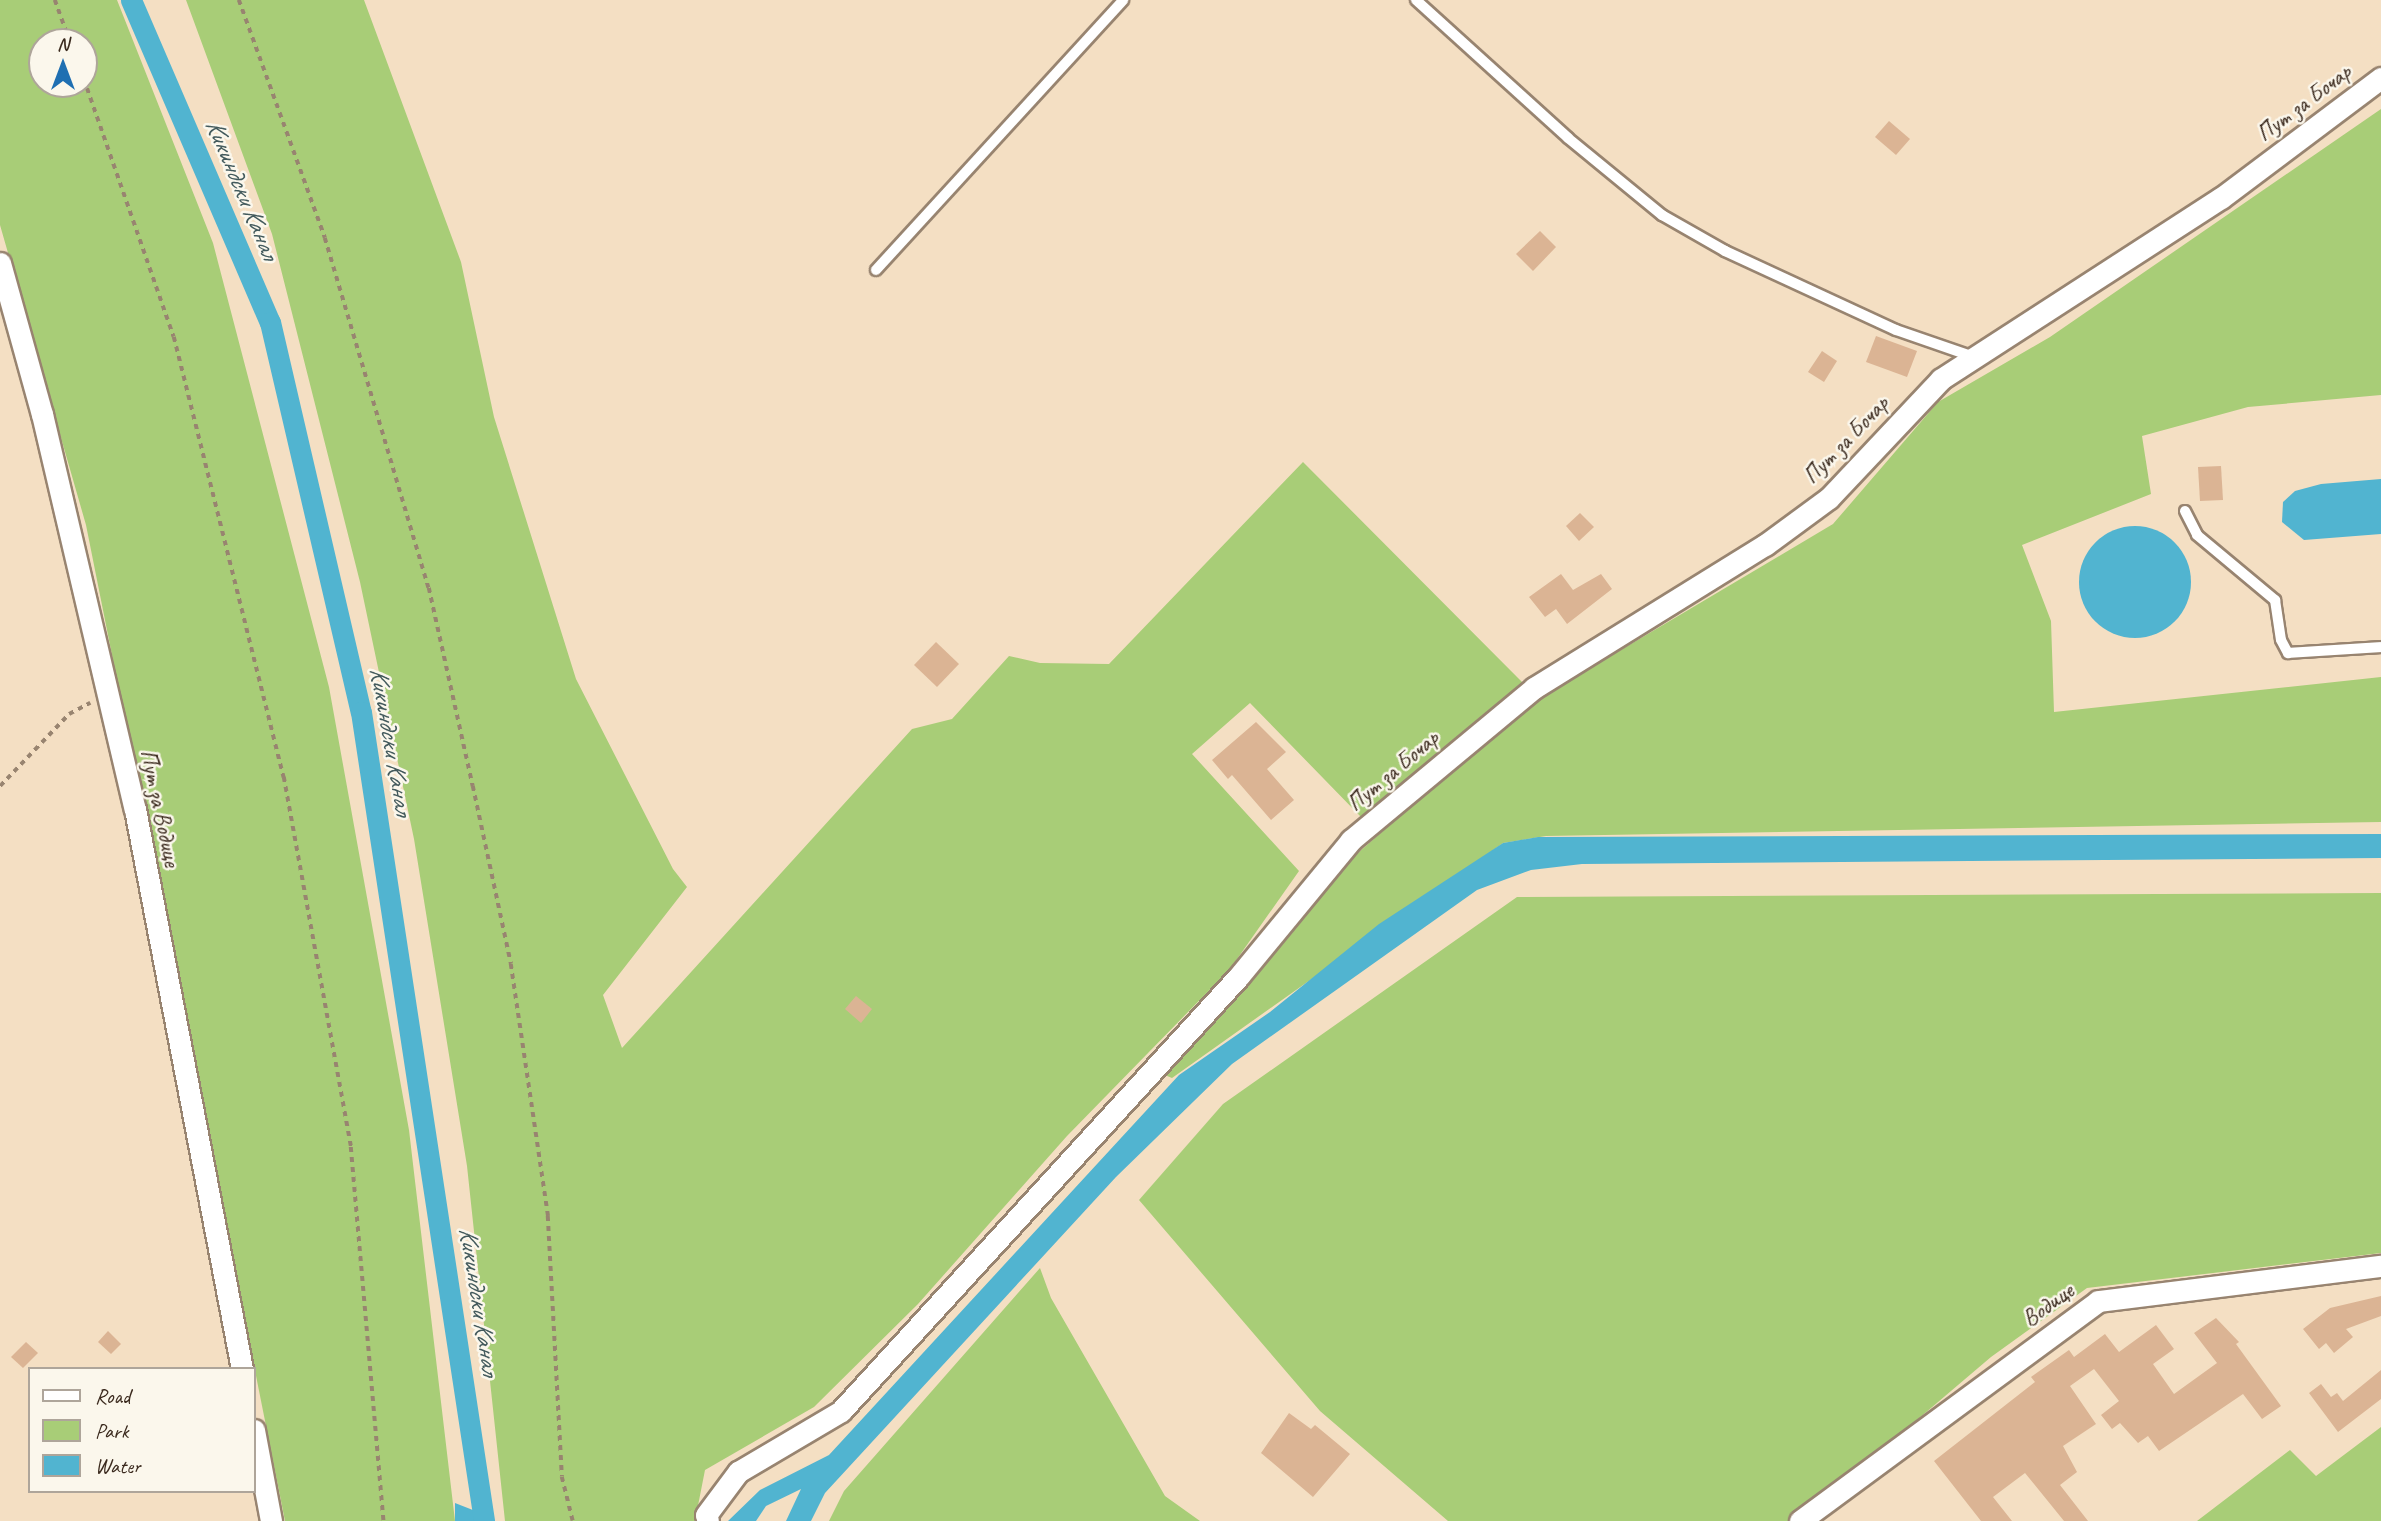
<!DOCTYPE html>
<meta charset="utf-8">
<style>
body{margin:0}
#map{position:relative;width:2381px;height:1521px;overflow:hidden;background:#f4dfc3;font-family:Caveat,sans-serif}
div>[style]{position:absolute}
.green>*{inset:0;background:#a8cd77}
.water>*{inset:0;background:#51b4d0}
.round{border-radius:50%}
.canal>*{height:21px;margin:-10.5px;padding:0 10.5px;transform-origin:10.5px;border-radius:10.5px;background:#51b4d0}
.building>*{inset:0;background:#dbb494}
.path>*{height:3.5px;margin-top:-1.75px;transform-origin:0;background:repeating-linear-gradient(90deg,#988470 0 5px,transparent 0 10px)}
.roads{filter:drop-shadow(2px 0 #988470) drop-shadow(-2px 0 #988470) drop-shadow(0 2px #988470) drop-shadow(0 -2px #988470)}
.lane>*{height:10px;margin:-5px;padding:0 5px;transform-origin:5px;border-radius:5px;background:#fff}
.street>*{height:21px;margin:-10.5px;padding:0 10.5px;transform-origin:10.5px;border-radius:10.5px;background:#fff}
span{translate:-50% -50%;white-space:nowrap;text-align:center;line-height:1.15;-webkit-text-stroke:5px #fbf7ec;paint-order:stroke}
.street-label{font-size:24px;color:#3b2a1e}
.water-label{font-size:26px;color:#435a5c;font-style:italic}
.legend{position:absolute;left:28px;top:1367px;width:228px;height:126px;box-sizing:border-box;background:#fbf7ec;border:2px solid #aea59a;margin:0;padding:9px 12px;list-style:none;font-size:21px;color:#3b2a1e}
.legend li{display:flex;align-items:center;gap:14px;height:35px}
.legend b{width:35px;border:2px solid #aea59a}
.north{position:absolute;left:28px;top:28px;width:70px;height:70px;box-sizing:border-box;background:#fbf7ec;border:2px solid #aea59a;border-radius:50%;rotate:0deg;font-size:19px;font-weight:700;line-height:28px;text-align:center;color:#3b2a1e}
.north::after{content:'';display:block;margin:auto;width:24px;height:32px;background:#1f6fb2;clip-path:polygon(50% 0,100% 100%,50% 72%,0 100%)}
</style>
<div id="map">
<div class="green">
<div style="clip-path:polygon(evenodd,0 0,117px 0,213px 243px,329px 687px,409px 1130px,455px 1521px,285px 1521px,86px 525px,0 225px,0 0,42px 42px,84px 42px,84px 84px,42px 84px,42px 42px)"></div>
<div style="clip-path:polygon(186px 0,364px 0,461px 262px,494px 417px,576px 679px,673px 869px,687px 887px,603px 995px,622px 1048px,912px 729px,952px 719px,1009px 656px,1040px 663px,1109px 664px,1303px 462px,1524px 684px,1361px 817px,1250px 703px,1192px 754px,1299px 871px,1230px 969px,1067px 1136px,918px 1304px,814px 1407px,705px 1470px,695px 1521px,505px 1521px,467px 1166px,414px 839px,360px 582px,272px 234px)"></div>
<div style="clip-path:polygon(2381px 109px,2381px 395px,2248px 407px,2142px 436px,2151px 494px,2022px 545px,2051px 621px,2054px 712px,2381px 677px,2381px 822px,1546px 836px,1503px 843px,1172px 1078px,1160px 1073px,1247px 985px,1342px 867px,1520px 710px,1833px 524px,1938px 402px,2050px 337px)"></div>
<div style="clip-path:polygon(2381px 893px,2381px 1253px,2087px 1288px,1991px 1357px,1798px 1521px,1448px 1521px,1320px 1411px,1139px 1200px,1223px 1104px,1517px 897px)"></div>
<div style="clip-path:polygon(1040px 1268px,1051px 1298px,1165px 1496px,1200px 1521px,829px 1521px,844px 1491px)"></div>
<div style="clip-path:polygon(2381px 1427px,2381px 1521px,2197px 1521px,2290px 1450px,2316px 1476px)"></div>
</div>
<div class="water">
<div style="clip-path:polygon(2381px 479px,2381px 534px,2304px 540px,2282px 522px,2283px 502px,2295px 491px,2321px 484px)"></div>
<div class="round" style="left:2079px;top:526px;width:112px;height:112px"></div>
<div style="clip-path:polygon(2381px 834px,2381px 858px,1582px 864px,1531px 870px,1477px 890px,1232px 1064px,1116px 1177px,825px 1493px,811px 1521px,786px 1521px,801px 1489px,766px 1506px,756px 1521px,728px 1521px,760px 1490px,829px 1455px,1179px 1075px,1270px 1012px,1379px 924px,1503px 843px,1538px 837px)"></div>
<div style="clip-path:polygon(455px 1503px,483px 1514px,489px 1521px,455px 1521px)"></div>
</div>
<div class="canal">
<div style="left:131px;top:0;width:351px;rotate:66.7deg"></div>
<div style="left:270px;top:322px;width:400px;rotate:76.9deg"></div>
<div style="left:361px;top:712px;width:818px;rotate:81.35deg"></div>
</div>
<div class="building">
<div style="clip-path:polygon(1889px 121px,1910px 139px,1896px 155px,1875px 137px)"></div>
<div style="clip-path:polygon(1540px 231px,1556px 247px,1533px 271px,1516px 254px)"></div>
<div style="clip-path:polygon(1876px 336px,1917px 351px,1907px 377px,1866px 362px)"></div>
<div style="clip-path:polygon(1822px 351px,1837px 361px,1824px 382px,1808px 372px)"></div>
<div style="clip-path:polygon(2221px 466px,2223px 500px,2200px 501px,2198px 467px)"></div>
<div style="clip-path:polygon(1580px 513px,1594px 527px,1579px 541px,1566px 526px)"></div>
<div style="clip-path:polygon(1561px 574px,1573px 590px,1601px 574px,1612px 589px,1567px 624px,1556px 609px,1545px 617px,1529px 597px)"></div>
<div style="clip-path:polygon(936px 642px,959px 664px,937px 687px,914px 665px)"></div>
<div style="clip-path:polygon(1256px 722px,1286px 752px,1267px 769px,1294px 800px,1271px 820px,1232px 775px,1228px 779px,1212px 760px)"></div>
<div style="clip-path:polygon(856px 996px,872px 1009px,861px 1023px,845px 1009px)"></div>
<div style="clip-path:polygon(2381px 1296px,2381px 1316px,2346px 1329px,2353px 1337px,2334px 1353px,2326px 1343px,2319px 1349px,2303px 1329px,2330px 1308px)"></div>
<div style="clip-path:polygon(2216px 1318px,2239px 1342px,2236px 1344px,2281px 1406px,2262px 1419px,2243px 1394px,2159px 1451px,2148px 1436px,2138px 1443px,2120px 1423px,2112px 1429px,2101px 1415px,2119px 1401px,2094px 1369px,2070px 1386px,2096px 1424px,2063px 1446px,2077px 1472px,2060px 1485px,2088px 1521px,2064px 1521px,2025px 1473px,1993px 1497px,2012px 1521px,1981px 1521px,1934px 1461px,2035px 1382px,2031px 1377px,2069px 1350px,2074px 1357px,2105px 1334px,2119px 1352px,2156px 1325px,2174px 1349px,2153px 1364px,2174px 1394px,2217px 1363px,2194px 1333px)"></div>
<div style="clip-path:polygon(108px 1331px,121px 1344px,111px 1354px,98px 1342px)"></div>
<div style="clip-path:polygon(26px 1342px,38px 1353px,23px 1368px,11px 1357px)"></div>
<div style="clip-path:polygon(2381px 1370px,2381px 1399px,2338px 1432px,2309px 1393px,2321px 1384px,2331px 1397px,2337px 1393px,2343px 1401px)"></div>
<div style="clip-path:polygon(1289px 1413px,1311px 1429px,1315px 1425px,1350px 1454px,1313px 1497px,1261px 1453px)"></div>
</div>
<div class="path">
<div style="left:55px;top:0;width:45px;rotate:70.3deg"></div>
<div style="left:239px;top:0;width:253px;rotate:70.1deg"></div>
<div style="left:325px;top:238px;width:365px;rotate:73.5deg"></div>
<div style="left:429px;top:588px;width:203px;rotate:77.5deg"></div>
<div style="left:473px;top:786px;width:182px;rotate:77.9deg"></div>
<div style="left:511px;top:964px;width:255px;rotate:81.6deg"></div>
<div style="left:548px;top:1216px;width:261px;rotate:86.9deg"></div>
<div style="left:562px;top:1477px;width:45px;rotate:76deg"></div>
<div style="left:84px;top:79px;width:273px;rotate:70.8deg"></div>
<div style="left:174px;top:337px;width:454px;rotate:76deg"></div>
<div style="left:284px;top:777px;width:376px;rotate:79.7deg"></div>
<div style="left:351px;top:1147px;width:375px;rotate:85deg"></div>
<div style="left:0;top:786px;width:100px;rotate:-46.2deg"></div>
<div style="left:69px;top:714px;width:24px;rotate:-28deg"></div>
</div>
<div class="roads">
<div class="lane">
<div style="left:1416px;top:0;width:205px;rotate:42.2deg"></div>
<div style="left:1568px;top:138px;width:122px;rotate:39.3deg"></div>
<div style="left:1662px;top:215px;width:73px;rotate:29.7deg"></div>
<div style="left:1725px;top:251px;width:188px;rotate:24.8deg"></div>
<div style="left:1896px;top:330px;width:83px;rotate:19.1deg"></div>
<div style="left:876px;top:270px;width:366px;rotate:-47.5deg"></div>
<div style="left:2185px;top:511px;width:27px;rotate:63deg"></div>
<div style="left:2197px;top:535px;width:102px;rotate:39.8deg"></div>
<div style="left:2275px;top:600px;width:40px;rotate:81.5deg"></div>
<div style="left:2281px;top:640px;width:15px;rotate:62deg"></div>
<div style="left:2288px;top:653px;width:93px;rotate:-3.7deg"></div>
</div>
<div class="street">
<div style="left:0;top:263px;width:157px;rotate:74.5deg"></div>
<div style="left:42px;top:414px;width:406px;rotate:76.8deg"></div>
<div style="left:135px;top:809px;width:570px;rotate:79.18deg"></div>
<div style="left:254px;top:1430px;width:93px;rotate:79.4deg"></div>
<div style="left:708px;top:1521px;width:6px;rotate:-108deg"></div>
<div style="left:706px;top:1515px;width:54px;rotate:-53.3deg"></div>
<div style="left:738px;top:1472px;width:120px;rotate:-30.6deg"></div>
<div style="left:841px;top:1411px;width:590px;rotate:-47.54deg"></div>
<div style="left:1239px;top:976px;width:176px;rotate:-50.5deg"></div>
<div style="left:1351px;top:840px;width:238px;rotate:-39.7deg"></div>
<div style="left:1534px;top:688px;width:272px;rotate:-31.8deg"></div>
<div style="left:1765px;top:545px;width:79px;rotate:-36.3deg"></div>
<div style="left:1829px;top:498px;width:163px;rotate:-46.7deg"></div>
<div style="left:1941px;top:379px;width:333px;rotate:-32.9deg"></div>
<div style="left:2221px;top:198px;width:200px;rotate:-36.9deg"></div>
<div style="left:1800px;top:1521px;width:370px;rotate:-36.4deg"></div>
<div style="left:2098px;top:1301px;width:285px;rotate:-7.1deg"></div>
</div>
</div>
<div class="street-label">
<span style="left:2304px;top:103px;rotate:-37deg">Пут за Бочар</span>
<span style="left:1846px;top:440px;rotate:-46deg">Пут за Бочар</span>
<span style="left:1393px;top:771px;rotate:-40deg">Пут за Бочар</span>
<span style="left:160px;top:808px;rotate:78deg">Пут за Водице</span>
<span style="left:2048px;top:1305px;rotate:-36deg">Водице</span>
</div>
<div class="water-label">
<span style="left:242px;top:189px;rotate:67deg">Кикиндски Канал</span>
<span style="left:391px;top:741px;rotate:80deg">Кикиндски Канал</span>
<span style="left:479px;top:1301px;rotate:81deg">Кикиндски Канал</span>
</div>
<ul class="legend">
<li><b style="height:9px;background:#fff"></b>Road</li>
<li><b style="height:19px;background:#a8cd77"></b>Park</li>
<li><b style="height:19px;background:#51b4d0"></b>Water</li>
</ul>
<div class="north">N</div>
</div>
